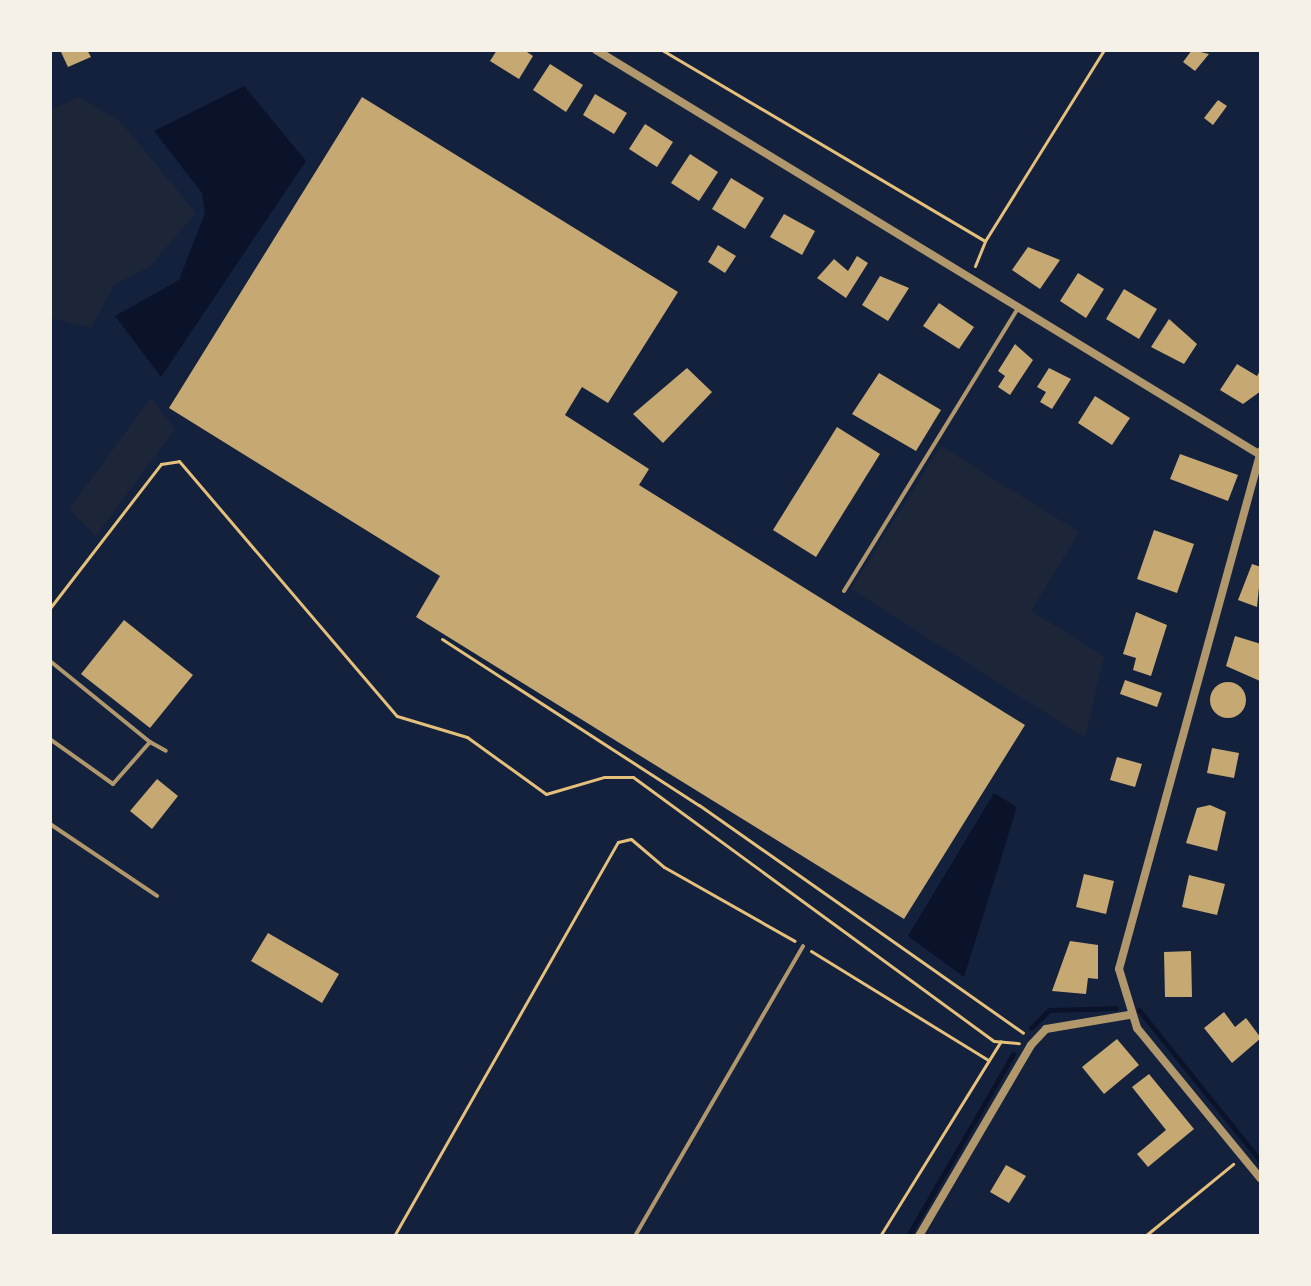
<!DOCTYPE html>
<style>
body{margin:0}
#map{position:relative;width:1311px;height:1286px;overflow:hidden;background:#14213d;font-family:Mulish,sans-serif}
div>[style]{position:absolute}
.green>*{inset:0;background:#1d2539}
.water>*{inset:0;background:#0b132b}
.stream>*{height:5px;margin:-2.5px;padding:0 2.5px;transform-origin:2.5px;border-radius:2.5px;background:#0b132b}
.building>*{inset:0;background:#c6a872}
.round{border-radius:50%}
.path>*{height:3px;margin:-1.5px;padding:0 1.5px;transform-origin:1.5px;border-radius:1.5px;background:#e5c07b}
.service>*{height:4px;margin:-2px;padding:0 2px;transform-origin:2px;border-radius:2px;background:#b1986c}
.minor>*{height:8px;margin:-4px;padding:0 4px;transform-origin:4px;border-radius:4px;background:#b1986c}
span{translate:-50% -50%;white-space:nowrap;text-align:center;line-height:1.15;-webkit-text-stroke:8px #f6f1e7;paint-order:stroke}
.frame{position:absolute;inset:0;border:52px solid #f6f1e7;pointer-events:none}
</style>
<div id="map">
<div class="green">
<div style="clip-path:polygon(78px 97px,120px 121px,196px 213px,150px 266px,114px 285px,91px 328px,50px 318px,50px 110px)"></div>
<div style="clip-path:polygon(151px 398px,175px 429px,96px 536px,69px 509px)"></div>
<div style="clip-path:polygon(941px 446px,1079px 532px,1031px 611px,1104px 656px,1085px 738px,851px 589px)"></div>
</div>
<div class="water">
<div style="clip-path:polygon(244px 86px,306px 161px,161px 377px,115px 316px,179px 280px,205px 213px,202px 193px,154px 131px)"></div>
<div style="clip-path:polygon(994px 793px,1017px 807px,964px 977px,908px 936px)"></div>
</div>
<div class="stream">
<div style="left:1139px;top:1010px;width:195px;rotate:51.2deg"></div>
<div style="left:1031px;top:1028px;width:25px;rotate:-45deg"></div>
<div style="left:1049px;top:1010px;width:67px;rotate:-1.7deg"></div>
<div style="left:908px;top:1236px;width:210px;rotate:-60deg"></div>
</div>
<div class="building">
<div style="clip-path:polygon(60px 50px,87px 50px,91px 57px,68px 67px)"></div>
<div style="clip-path:polygon(497px 50px,524px 50px,533px 56px,519px 79px,490px 61px)"></div>
<div style="clip-path:polygon(1192px 50px,1209px 54px,1195px 71px,1183px 62px)"></div>
<div style="clip-path:polygon(550px 64px,583px 85px,566px 112px,533px 90px)"></div>
<div style="clip-path:polygon(595px 94px,627px 113px,614px 134px,583px 115px)"></div>
<div style="clip-path:polygon(362px 97px,678px 292px,608px 403px,582px 387px,565px 415px,649px 469px,639px 485px,1025px 725px,904px 919px,416px 617px,440px 576px,169px 408px)"></div>
<div style="clip-path:polygon(1218px 100px,1227px 106px,1213px 125px,1204px 118px)"></div>
<div style="clip-path:polygon(645px 124px,673px 142px,657px 167px,629px 149px)"></div>
<div style="clip-path:polygon(690px 154px,718px 172px,699px 201px,671px 183px)"></div>
<div style="clip-path:polygon(731px 178px,764px 198px,745px 229px,712px 209px)"></div>
<div style="clip-path:polygon(784px 214px,815px 231px,802px 255px,770px 237px)"></div>
<div style="clip-path:polygon(718px 245px,736px 256px,725px 273px,708px 262px)"></div>
<div style="clip-path:polygon(1028px 247px,1060px 260px,1040px 289px,1012px 270px)"></div>
<div style="clip-path:polygon(857px 256px,868px 263px,846px 298px,817px 278px,834px 259px,848px 271px)"></div>
<div style="clip-path:polygon(1078px 273px,1104px 289px,1086px 318px,1060px 301px)"></div>
<div style="clip-path:polygon(880px 276px,909px 288px,888px 321px,862px 305px)"></div>
<div style="clip-path:polygon(1124px 289px,1157px 309px,1139px 339px,1106px 319px)"></div>
<div style="clip-path:polygon(939px 303px,974px 327px,959px 349px,923px 326px)"></div>
<div style="clip-path:polygon(1169px 319px,1197px 344px,1184px 364px,1151px 347px)"></div>
<div style="clip-path:polygon(1015px 344px,1033px 360px,1010px 395px,998px 387px,1005px 376px,998px 371px)"></div>
<div style="clip-path:polygon(1237px 364px,1257px 376px,1261px 369px,1261px 391px,1243px 404px,1220px 390px)"></div>
<div style="clip-path:polygon(687px 368px,712px 392px,663px 443px,633px 414px)"></div>
<div style="clip-path:polygon(1049px 368px,1071px 379px,1052px 409px,1040px 402px,1046px 392px,1037px 387px)"></div>
<div style="clip-path:polygon(879px 373px,941px 410px,916px 451px,852px 414px)"></div>
<div style="clip-path:polygon(1095px 396px,1130px 418px,1112px 445px,1078px 423px)"></div>
<div style="clip-path:polygon(837px 427px,880px 454px,816px 557px,773px 530px)"></div>
<div style="clip-path:polygon(1180px 454px,1238px 475px,1228px 501px,1170px 479px)"></div>
<div style="clip-path:polygon(1154px 530px,1194px 544px,1177px 593px,1137px 579px)"></div>
<div style="clip-path:polygon(1252px 564px,1261px 567px,1257px 607px,1238px 600px)"></div>
<div style="clip-path:polygon(1136px 612px,1167px 625px,1151px 676px,1133px 670px,1136px 658px,1123px 654px)"></div>
<div style="clip-path:polygon(124px 620px,193px 675px,150px 728px,81px 674px)"></div>
<div style="clip-path:polygon(1235px 636px,1261px 644px,1260px 681px,1226px 666px)"></div>
<div style="clip-path:polygon(1125px 680px,1162px 693px,1157px 707px,1120px 694px)"></div>
<div class="round" style="left:1210px;top:682px;width:36px;height:36px"></div>
<div style="clip-path:polygon(1212px 748px,1239px 753px,1234px 778px,1207px 773px)"></div>
<div style="clip-path:polygon(1117px 757px,1142px 764px,1135px 787px,1110px 780px)"></div>
<div style="clip-path:polygon(157px 779px,178px 796px,152px 829px,130px 811px)"></div>
<div style="clip-path:polygon(1210px 805px,1226px 812px,1217px 851px,1186px 843px,1197px 808px)"></div>
<div style="clip-path:polygon(1084px 874px,1114px 881px,1106px 914px,1076px 907px)"></div>
<div style="clip-path:polygon(1189px 875px,1225px 884px,1217px 915px,1182px 907px)"></div>
<div style="clip-path:polygon(268px 933px,339px 974px,322px 1003px,251px 961px)"></div>
<div style="clip-path:polygon(1070px 941px,1098px 945px,1098px 979px,1088px 978px,1086px 994px,1052px 991px)"></div>
<div style="clip-path:polygon(1191px 951px,1192px 997px,1165px 997px,1164px 952px)"></div>
<div style="clip-path:polygon(1224px 1012px,1235px 1027px,1246px 1018px,1261px 1038px,1232px 1063px,1204px 1028px)"></div>
<div style="clip-path:polygon(1117px 1039px,1139px 1065px,1104px 1094px,1082px 1067px)"></div>
<div style="clip-path:polygon(1149px 1074px,1194px 1129px,1148px 1167px,1137px 1154px,1166px 1130px,1132px 1087px)"></div>
<div style="clip-path:polygon(1006px 1165px,1026px 1176px,1009px 1203px,990px 1192px)"></div>
</div>
<div class="path">
<div style="left:662px;top:50px;width:375px;rotate:30.6deg"></div>
<div style="left:985px;top:241px;width:225px;rotate:-58.1deg"></div>
<div style="left:975px;top:266px;width:27px;rotate:-68deg"></div>
<div style="left:50px;top:608px;width:182px;rotate:-52.4deg"></div>
<div style="left:161px;top:464px;width:18px;rotate:-9deg"></div>
<div style="left:179px;top:461px;width:335px;rotate:49.5deg"></div>
<div style="left:397px;top:716px;width:73px;rotate:16.7deg"></div>
<div style="left:467px;top:737px;width:97px;rotate:35.8deg"></div>
<div style="left:546px;top:794px;width:60px;rotate:-16.3deg"></div>
<div style="left:604px;top:777px;width:29px"></div>
<div style="left:633px;top:777px;width:447px;rotate:36.2deg"></div>
<div style="left:994px;top:1041px;width:25px;rotate:5deg"></div>
<div style="left:442px;top:639px;width:306px;rotate:32.9deg"></div>
<div style="left:699px;top:805px;width:396px;rotate:35.1deg"></div>
<div style="left:811px;top:951px;width:208px;rotate:31.6deg"></div>
<div style="left:394px;top:1236px;width:453px;rotate:-60.4deg"></div>
<div style="left:618px;top:842px;width:13px;rotate:-13deg"></div>
<div style="left:631px;top:839px;width:43px;rotate:40.3deg"></div>
<div style="left:664px;top:867px;width:150px;rotate:29.5deg"></div>
<div style="left:880px;top:1236px;width:229px;rotate:-58.2deg"></div>
<div style="left:1145px;top:1236px;width:114px;rotate:-39.3deg"></div>
</div>
<div class="service">
<div style="left:844px;top:591px;width:334px;rotate:-58.4deg"></div>
<div style="left:50px;top:661px;width:129px;rotate:39deg"></div>
<div style="left:150px;top:742px;width:56px;rotate:131.4deg"></div>
<div style="left:113px;top:784px;width:77px;rotate:-144.5deg"></div>
<div style="left:150px;top:742px;width:18px;rotate:29deg"></div>
<div style="left:50px;top:824px;width:129px;rotate:33.9deg"></div>
<div style="left:635px;top:1236px;width:335px;rotate:-59.9deg"></div>
</div>
<div class="minor">
<div style="left:596px;top:50px;width:776px;rotate:31.36deg"></div>
<div style="left:1261px;top:451px;width:537px;rotate:105.33deg"></div>
<div style="left:1119px;top:969px;width:62px;rotate:73deg"></div>
<div style="left:1137px;top:1028px;width:195px;rotate:50.6deg"></div>
<div style="left:919px;top:1236px;width:221px;rotate:-59.6deg"></div>
<div style="left:1031px;top:1045px;width:22px;rotate:-47deg"></div>
<div style="left:1046px;top:1029px;width:84px;rotate:-9.6deg"></div>
</div>
<div class="frame"></div>
</div>
